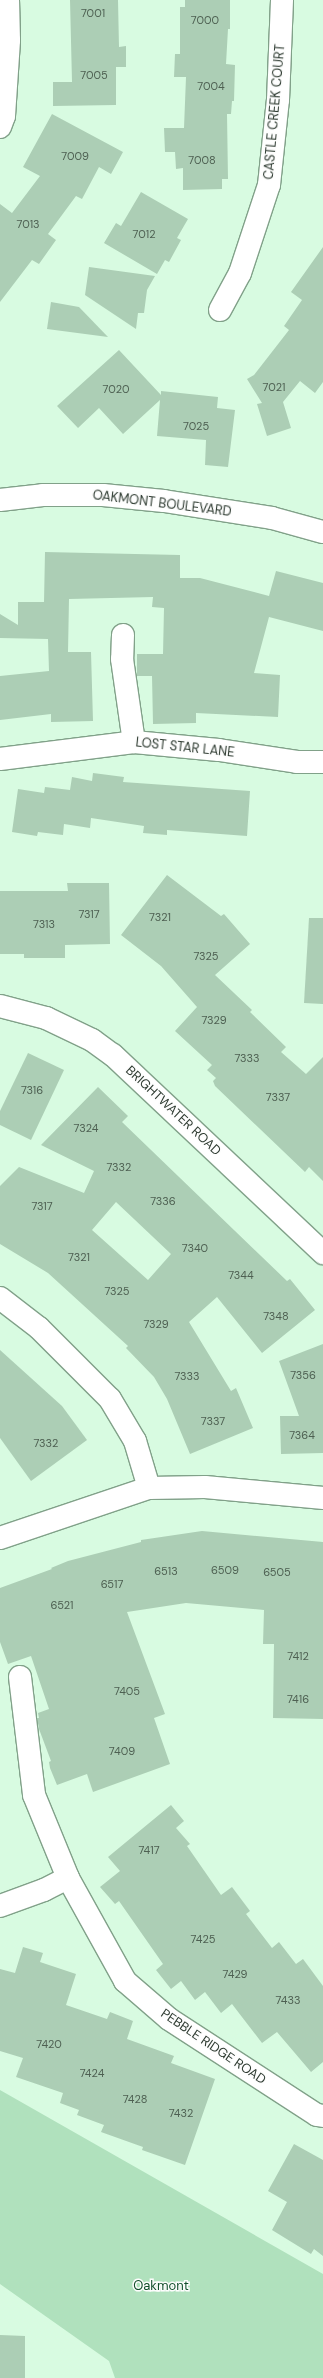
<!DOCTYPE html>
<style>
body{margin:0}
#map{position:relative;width:323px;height:2378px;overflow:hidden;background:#d8fbe1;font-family:"DM Sans",sans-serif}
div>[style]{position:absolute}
.green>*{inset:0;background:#b0e1bd}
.building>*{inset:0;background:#acceb5}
.roads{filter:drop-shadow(1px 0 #81a189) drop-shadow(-1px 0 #81a189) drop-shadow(0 1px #81a189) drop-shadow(0 -1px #81a189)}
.minor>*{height:22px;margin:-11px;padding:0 11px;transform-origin:11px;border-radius:11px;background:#fff}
.tertiary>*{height:22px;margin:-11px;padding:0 11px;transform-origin:11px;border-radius:11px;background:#fff}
span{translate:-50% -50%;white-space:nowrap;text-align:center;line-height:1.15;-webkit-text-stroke:3px #fdfdfd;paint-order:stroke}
.number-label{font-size:11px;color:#4e6052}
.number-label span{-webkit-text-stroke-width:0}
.street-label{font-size:13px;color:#2e3b31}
.park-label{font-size:13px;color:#114f2b}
</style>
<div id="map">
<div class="green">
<div style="clip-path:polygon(0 2090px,323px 2274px,323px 2378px,115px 2378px,109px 2361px,0 2284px)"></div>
</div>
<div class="building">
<div style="clip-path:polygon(70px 0,118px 0,119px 47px,126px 46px,126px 67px,116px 67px,116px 105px,53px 106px,53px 82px,72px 82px)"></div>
<div style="clip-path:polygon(185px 0,230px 0,230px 29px,228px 29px,226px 64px,235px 65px,234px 101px,232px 101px,231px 114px,227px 114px,228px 179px,222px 179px,222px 189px,183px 190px,183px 168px,176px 169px,175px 152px,165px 152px,164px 128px,184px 128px,186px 77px,174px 77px,175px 54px,180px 54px,180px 7px,185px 7px)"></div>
<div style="clip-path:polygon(52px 114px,123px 152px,111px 174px,99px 167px,82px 199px,76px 196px,48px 234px,56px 240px,39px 264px,32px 260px,0 302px,0 204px,12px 213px,40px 176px,23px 167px)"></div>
<div style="clip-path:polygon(141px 192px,188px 219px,177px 238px,181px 240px,169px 262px,165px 260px,157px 274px,104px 243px,116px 223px,121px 226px)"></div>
<div style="clip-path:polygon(323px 247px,323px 382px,315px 393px,300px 381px,283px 402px,291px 428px,267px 436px,257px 404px,262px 403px,247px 379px,254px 375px,289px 330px,284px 326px,302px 300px,291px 292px)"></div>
<div style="clip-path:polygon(89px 267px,155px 276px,147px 290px,144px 313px,138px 313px,136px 329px,85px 295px)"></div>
<div style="clip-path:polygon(51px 302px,79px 307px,108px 337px,47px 329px)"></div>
<div style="clip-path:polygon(119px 350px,161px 395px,161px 391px,218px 397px,217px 408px,235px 410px,228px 467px,205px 465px,206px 440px,157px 436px,160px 400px,123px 434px,99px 408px,78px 428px,57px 406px)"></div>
<div style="clip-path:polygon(45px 552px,180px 555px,180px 578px,200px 578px,269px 596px,276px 571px,323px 583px,323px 631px,269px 617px,254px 673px,280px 675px,278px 717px,196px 713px,196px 723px,153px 724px,152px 676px,137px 676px,137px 654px,163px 654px,164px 608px,152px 607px,153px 597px,69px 599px,68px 652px,91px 652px,93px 721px,51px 722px,51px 714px,0 720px,0 676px,49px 671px,48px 639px,0 638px,0 614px,18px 625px,18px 602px,44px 602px)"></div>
<div style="clip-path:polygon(93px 773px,124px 777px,123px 782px,250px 791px,247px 836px,167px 830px,167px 835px,143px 833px,144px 826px,91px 818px,90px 828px,64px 824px,63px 835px,38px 832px,37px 836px,12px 832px,18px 789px,44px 793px,45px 787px,70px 790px,72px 777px,92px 781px)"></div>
<div style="clip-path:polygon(167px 875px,221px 916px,224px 914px,250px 944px,215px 975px,252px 1010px,250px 1012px,286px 1047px,281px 1052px,306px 1074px,323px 1057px,323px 1181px,309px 1167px,305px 1172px,215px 1086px,213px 1081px,216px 1078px,207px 1070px,212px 1065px,175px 1031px,197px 1007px,161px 966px,121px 935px)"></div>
<div style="clip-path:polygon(67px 883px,109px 883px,110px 944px,65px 945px,65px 958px,24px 958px,24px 954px,0 954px,0 891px,68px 891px)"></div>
<div style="clip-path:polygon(309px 918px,323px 918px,323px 1004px,304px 1003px)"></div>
<div style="clip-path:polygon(28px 1053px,64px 1070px,31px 1140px,0 1125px,0 1111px)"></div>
<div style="clip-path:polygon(evenodd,98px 1087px,128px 1116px,122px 1122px,287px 1281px,290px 1279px,315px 1310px,262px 1353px,217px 1297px,189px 1322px,231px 1391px,236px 1388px,253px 1428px,190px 1454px,167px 1399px,154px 1377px,126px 1348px,128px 1346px,48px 1273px,0 1244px,0 1186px,19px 1167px,84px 1193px,94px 1171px,41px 1145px,98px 1087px,116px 1202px,171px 1254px,148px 1280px,92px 1230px,116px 1202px)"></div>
<div style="clip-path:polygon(323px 1344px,323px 1453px,281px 1454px,280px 1416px,299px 1416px,279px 1361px)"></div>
<div style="clip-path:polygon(0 1350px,62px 1406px,87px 1440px,31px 1481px,0 1438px)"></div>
<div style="clip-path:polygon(202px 1531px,323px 1542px,323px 1719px,273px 1718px,274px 1644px,263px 1644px,264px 1610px,186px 1603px,127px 1612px,165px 1714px,154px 1718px,170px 1764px,93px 1792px,87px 1774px,57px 1785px,50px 1768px,49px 1762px,51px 1761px,39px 1729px,37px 1718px,39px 1718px,38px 1713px,49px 1709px,31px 1656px,8px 1664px,0 1642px,0 1588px,52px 1569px,51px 1568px,68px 1561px,141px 1542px,141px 1540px)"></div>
<div style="clip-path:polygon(171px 1805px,184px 1821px,176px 1828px,190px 1844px,187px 1846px,221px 1895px,232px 1887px,250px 1911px,246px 1914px,272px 1948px,279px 1942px,296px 1964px,303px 1959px,323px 1986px,323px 2062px,311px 2072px,277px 2032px,262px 2043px,232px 2004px,221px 2013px,205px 1992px,195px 2000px,181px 1981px,171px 1989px,156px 1970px,163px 1964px,119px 1901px,115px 1904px,100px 1887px,120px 1871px,108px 1857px)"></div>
<div style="clip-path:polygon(23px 1947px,43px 1953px,40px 1962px,76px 1974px,66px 2005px,107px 2019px,110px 2012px,133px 2021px,127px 2039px,174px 2056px,171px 2063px,215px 2079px,185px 2165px,142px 2150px,143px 2147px,101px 2132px,104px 2125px,77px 2115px,79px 2110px,60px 2103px,63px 2093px,16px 2077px,23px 2058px,0 2051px,0 1969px,15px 1973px)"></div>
<div style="clip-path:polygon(294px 2144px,323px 2160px,323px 2256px,314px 2249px,311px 2254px,272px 2230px,287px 2202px,268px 2191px)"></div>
<div style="clip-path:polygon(0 2335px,25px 2336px,25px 2378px,0 2378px)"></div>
</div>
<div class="roads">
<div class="minor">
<div style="left:0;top:127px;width:12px;rotate:-70deg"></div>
<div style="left:4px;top:116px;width:76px;rotate:-86.2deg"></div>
<div style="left:9px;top:40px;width:40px;rotate:-91.4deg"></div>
<div style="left:220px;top:310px;width:42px;rotate:-61.6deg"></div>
<div style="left:240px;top:273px;width:93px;rotate:-71.8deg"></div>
<div style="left:269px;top:185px;width:85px;rotate:-84deg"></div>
<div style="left:278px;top:100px;width:100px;rotate:-87.7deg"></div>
<div style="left:123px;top:635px;width:24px;rotate:92deg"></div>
<div style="left:122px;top:659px;width:84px;rotate:81.8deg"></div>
<div style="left:0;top:759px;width:135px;rotate:-7.2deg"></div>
<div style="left:134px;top:742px;width:85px;rotate:5.4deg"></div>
<div style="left:219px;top:750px;width:79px;rotate:8.7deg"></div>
<div style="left:297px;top:762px;width:26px"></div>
<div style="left:0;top:1006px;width:48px;rotate:14.6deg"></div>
<div style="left:46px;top:1018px;width:51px;rotate:25.6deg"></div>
<div style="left:92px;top:1040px;width:26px;rotate:36deg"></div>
<div style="left:113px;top:1055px;width:289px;rotate:43.3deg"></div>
<div style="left:0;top:1298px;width:49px;rotate:37.6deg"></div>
<div style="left:39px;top:1328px;width:100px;rotate:45deg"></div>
<div style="left:110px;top:1399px;width:49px;rotate:59.2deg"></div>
<div style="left:135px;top:1441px;width:49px;rotate:73.4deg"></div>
<div style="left:0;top:1538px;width:157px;rotate:-18.6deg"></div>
<div style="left:149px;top:1488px;width:56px;rotate:-1deg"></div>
<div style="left:205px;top:1487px;width:119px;rotate:5.3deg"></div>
<div style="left:20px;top:1677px;width:119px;rotate:83.2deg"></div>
<div style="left:34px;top:1795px;width:90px;rotate:67.7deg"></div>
<div style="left:68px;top:1878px;width:118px;rotate:61deg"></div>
<div style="left:125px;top:1981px;width:58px;rotate:40.8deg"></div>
<div style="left:169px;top:2019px;width:176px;rotate:33deg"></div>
<div style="left:317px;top:2115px;width:6px;rotate:9deg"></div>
<div style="left:0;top:1906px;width:47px;rotate:-20deg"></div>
<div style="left:44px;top:1890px;width:27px;rotate:-27deg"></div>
</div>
<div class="tertiary">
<div style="left:0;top:500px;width:43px;rotate:-6.6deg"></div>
<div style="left:43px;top:495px;width:60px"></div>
<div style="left:103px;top:495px;width:61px;rotate:5.6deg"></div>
<div style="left:164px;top:501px;width:109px;rotate:8.9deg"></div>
<div style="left:272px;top:518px;width:53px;rotate:15.4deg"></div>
</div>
</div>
<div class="number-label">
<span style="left:93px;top:13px">7001</span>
<span style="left:205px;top:20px">7000</span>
<span style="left:94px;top:75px">7005</span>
<span style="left:211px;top:86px">7004</span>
<span style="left:75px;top:156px">7009</span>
<span style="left:202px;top:160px">7008</span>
<span style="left:28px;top:224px">7013</span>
<span style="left:144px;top:234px">7012</span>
<span style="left:274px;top:387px">7021</span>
<span style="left:116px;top:389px">7020</span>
<span style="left:196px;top:426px">7025</span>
<span style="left:89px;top:914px">7317</span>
<span style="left:160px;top:917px">7321</span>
<span style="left:44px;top:924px">7313</span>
<span style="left:206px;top:956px">7325</span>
<span style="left:214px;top:1020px">7329</span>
<span style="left:247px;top:1058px">7333</span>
<span style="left:32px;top:1090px">7316</span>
<span style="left:278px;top:1097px">7337</span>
<span style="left:86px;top:1128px">7324</span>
<span style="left:119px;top:1167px">7332</span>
<span style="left:163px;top:1201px">7336</span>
<span style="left:42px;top:1206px">7317</span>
<span style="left:195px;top:1248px">7340</span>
<span style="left:79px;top:1257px">7321</span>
<span style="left:241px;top:1275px">7344</span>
<span style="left:117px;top:1291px">7325</span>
<span style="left:276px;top:1316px">7348</span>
<span style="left:156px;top:1324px">7329</span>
<span style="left:303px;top:1375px">7356</span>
<span style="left:187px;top:1376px">7333</span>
<span style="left:213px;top:1421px">7337</span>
<span style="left:302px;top:1435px">7364</span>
<span style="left:46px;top:1443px">7332</span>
<span style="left:225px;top:1570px">6509</span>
<span style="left:166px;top:1571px">6513</span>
<span style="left:277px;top:1572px">6505</span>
<span style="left:112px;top:1584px">6517</span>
<span style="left:62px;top:1605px">6521</span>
<span style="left:298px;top:1656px">7412</span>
<span style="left:127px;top:1691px">7405</span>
<span style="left:298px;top:1699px">7416</span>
<span style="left:122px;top:1751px">7409</span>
<span style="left:149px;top:1850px">7417</span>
<span style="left:203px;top:1939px">7425</span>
<span style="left:235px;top:1974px">7429</span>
<span style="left:288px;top:2000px">7433</span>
<span style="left:49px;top:2044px">7420</span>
<span style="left:92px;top:2073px">7424</span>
<span style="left:135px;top:2099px">7428</span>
<span style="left:181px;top:2113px">7432</span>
</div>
<div class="street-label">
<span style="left:275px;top:112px;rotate:-85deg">CASTLE CREEK COURT</span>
<span style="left:162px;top:504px;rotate:7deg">OAKMONT BOULEVARD</span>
<span style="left:185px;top:748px;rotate:6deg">LOST STAR LANE</span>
<span style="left:173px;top:1111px;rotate:43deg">BRIGHTWATER ROAD</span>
<span style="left:213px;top:2047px;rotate:34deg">PEBBLE RIDGE ROAD</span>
</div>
<div class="park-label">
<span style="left:161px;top:2286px">Oakmont</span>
</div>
</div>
